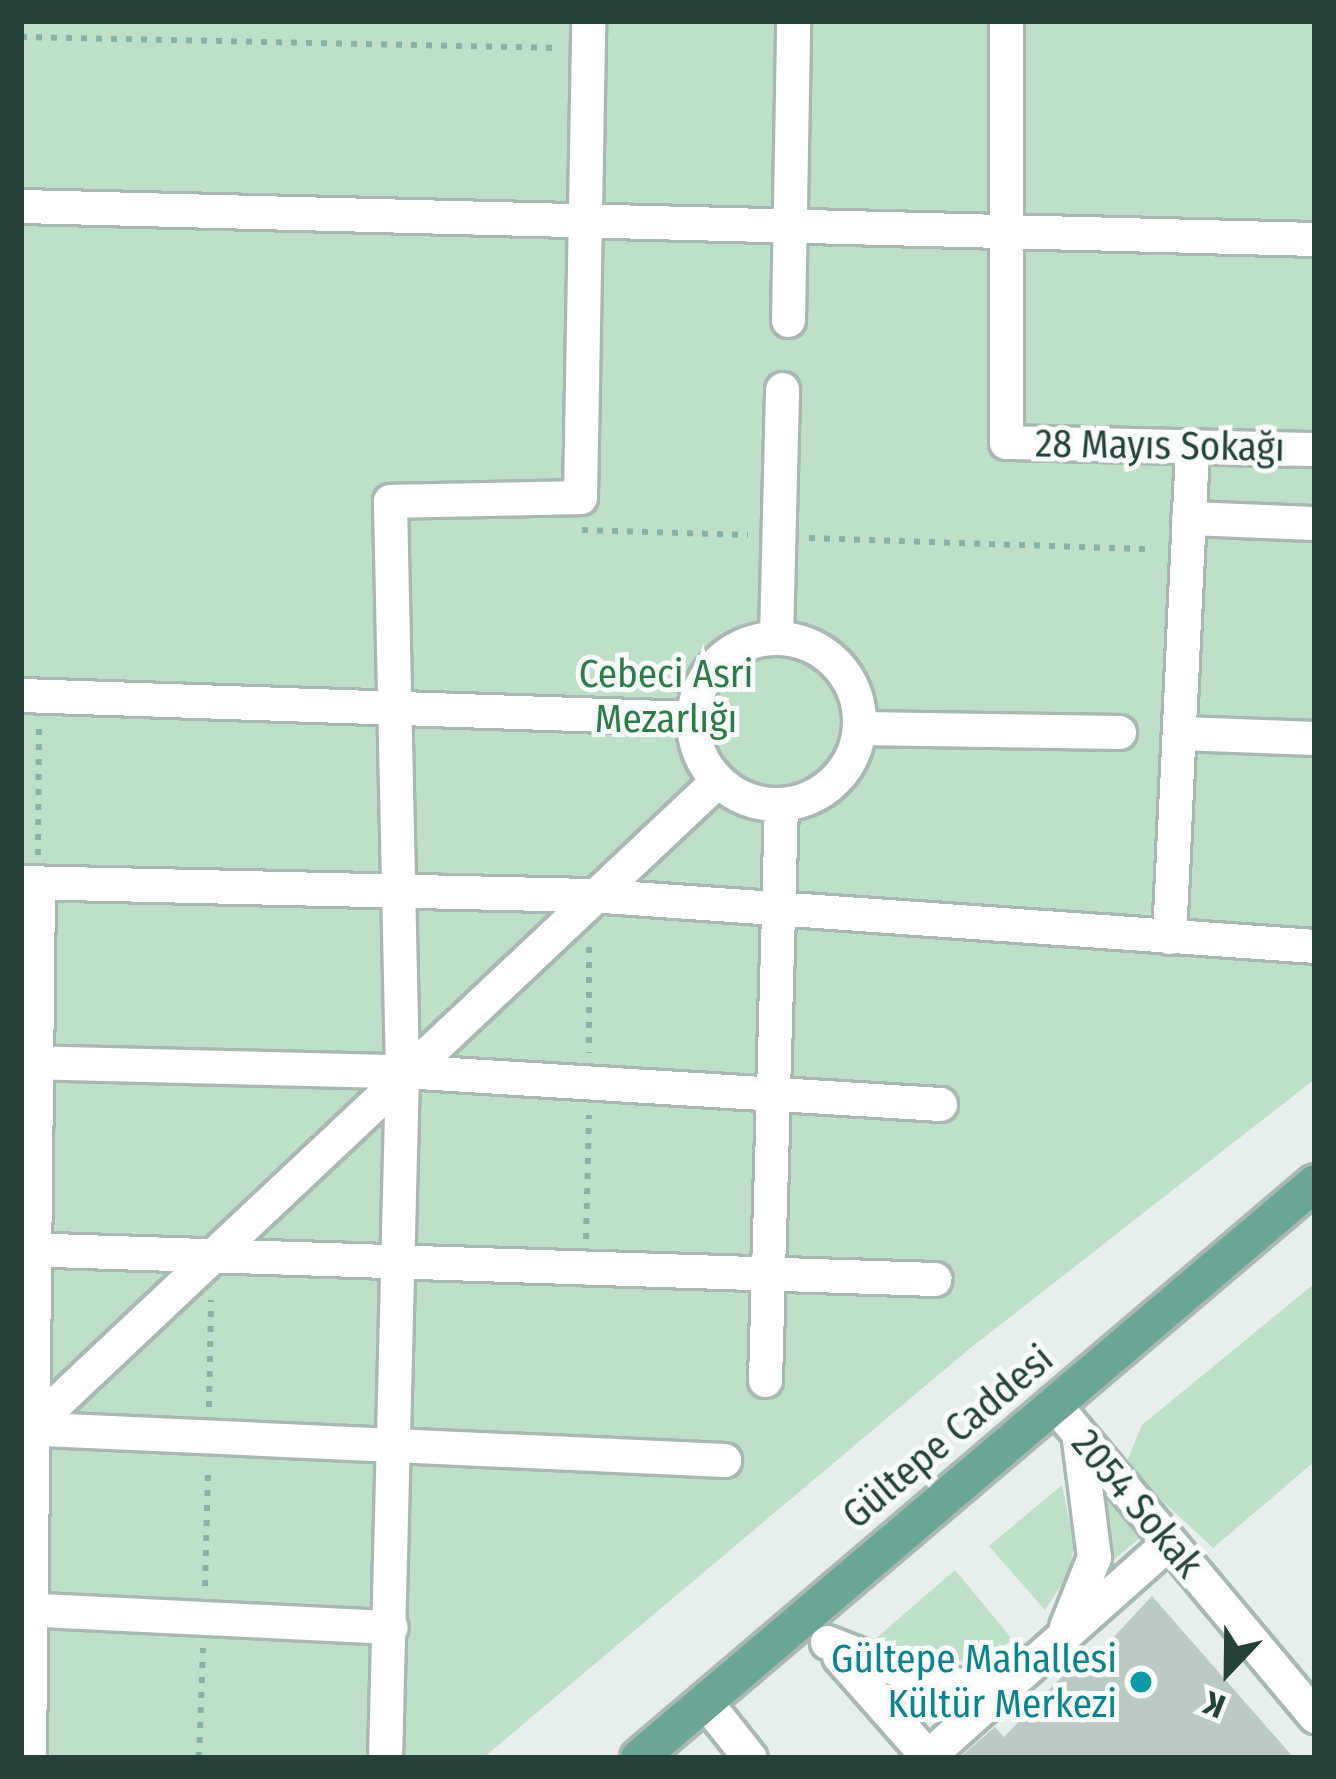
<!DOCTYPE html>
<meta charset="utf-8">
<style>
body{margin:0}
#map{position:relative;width:1336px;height:1779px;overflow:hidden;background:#e6efeb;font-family:"Fira Sans Condensed",sans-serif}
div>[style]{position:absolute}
.green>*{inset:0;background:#bfe0c8}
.building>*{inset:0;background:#bbcac4}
.path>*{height:6px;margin-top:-3px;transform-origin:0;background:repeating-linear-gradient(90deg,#86b3a5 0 6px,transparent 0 15px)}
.roads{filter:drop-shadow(3px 0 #a8b8b2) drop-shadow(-3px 0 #a8b8b2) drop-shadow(0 3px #a8b8b2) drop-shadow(0 -3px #a8b8b2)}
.minor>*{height:33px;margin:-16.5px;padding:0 16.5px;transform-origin:16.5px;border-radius:16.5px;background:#fff}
.minor>.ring{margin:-16.5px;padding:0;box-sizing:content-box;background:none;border:33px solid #fff;border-radius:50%}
.major>*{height:36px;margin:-18px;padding:0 18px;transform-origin:18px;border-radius:18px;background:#6aa596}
.dots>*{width:33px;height:33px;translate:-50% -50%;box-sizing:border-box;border:6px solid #f7fbf9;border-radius:50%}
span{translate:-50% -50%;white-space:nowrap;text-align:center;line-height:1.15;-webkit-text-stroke:10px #f7fbf9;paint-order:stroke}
.street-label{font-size:39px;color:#24423a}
.park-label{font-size:39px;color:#2d7a4b}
.culture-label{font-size:39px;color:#0d838f}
.right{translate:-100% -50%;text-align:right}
.frame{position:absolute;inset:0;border:24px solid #24423a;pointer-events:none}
.north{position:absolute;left:1168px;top:1611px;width:120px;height:120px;-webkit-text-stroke:9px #f7fbf9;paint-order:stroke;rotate:202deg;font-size:33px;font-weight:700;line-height:48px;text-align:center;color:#24423a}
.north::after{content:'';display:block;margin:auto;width:42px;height:54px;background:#24423a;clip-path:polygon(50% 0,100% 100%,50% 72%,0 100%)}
</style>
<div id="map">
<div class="green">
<div style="clip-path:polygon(21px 21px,1315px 21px,1315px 1079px,968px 1350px,483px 1758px,21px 1758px)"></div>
<div style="clip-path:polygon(1315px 1283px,1315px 1461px,1213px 1548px,1125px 1466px,1142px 1425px)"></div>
<div style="clip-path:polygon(1062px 1485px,1074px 1546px,1068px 1575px,1045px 1610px,989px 1546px)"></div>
<div style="clip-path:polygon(1096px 1485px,1140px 1538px,1100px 1571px)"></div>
<div style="clip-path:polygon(955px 1570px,1013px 1640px,988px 1655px,944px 1664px,874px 1640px)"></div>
</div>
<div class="building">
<div style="clip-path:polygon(1152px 1596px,1294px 1758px,959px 1758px,995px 1727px,1004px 1737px,1073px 1665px,1080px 1673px)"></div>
</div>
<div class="path">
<div style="left:21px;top:37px;width:539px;rotate:1.17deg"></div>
<div style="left:582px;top:530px;width:166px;rotate:1.7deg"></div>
<div style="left:809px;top:538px;width:340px;rotate:1.9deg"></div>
<div style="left:38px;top:855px;width:131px;rotate:-89.6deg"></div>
<div style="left:589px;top:947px;width:106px;rotate:90deg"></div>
<div style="left:586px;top:1239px;width:124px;rotate:-88.6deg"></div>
<div style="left:209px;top:1407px;width:107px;rotate:-88.9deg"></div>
<div style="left:205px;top:1586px;width:118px;rotate:-88.5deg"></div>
<div style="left:199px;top:1758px;width:110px;rotate:-87.9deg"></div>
</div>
<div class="roads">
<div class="minor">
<div style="left:1006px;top:21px;width:421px;rotate:90deg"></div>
<div style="left:1006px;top:442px;width:309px;rotate:1.3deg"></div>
<div style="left:21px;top:206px;width:1294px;rotate:1.46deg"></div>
<div style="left:788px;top:320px;width:299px;rotate:-89deg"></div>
<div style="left:1188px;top:518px;width:127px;rotate:2.3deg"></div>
<div style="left:776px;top:637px;width:248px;rotate:-88.6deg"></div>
<div class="ring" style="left:693px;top:638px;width:133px;height:133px"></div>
<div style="left:21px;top:695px;width:672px;rotate:1.96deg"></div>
<div style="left:860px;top:728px;width:259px;rotate:0.9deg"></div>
<div style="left:1181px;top:733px;width:134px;rotate:2.1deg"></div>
<div style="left:21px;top:882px;width:568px;rotate:1.31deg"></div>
<div style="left:589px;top:895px;width:728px;rotate:4.02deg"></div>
<div style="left:1169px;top:937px;width:492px;rotate:-87.3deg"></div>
<div style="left:21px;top:1062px;width:381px;rotate:1.4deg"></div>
<div style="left:402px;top:1071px;width:539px;rotate:3.51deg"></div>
<div style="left:21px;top:1249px;width:914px;rotate:1.88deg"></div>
<div style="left:765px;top:1380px;width:576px;rotate:-88.41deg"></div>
<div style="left:1053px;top:1403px;width:408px;rotate:50.1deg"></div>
<div style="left:21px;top:1428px;width:704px;rotate:2.61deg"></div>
<div style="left:21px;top:1436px;width:956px;rotate:-43.26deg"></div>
<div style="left:21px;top:1609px;width:370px;rotate:2.8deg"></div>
<div style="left:1066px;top:1627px;width:75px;rotate:-68.2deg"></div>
<div style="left:1094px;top:1557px;width:118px;rotate:-97.3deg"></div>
<div style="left:827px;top:1642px;width:110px;rotate:21.4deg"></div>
<div style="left:929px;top:1682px;width:35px;rotate:5deg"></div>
<div style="left:964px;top:1685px;width:57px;rotate:-15.3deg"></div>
<div style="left:839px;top:1656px;width:136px;rotate:48.6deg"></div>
<div style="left:704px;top:1700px;width:74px;rotate:51.6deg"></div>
<div style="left:928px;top:1756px;width:322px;rotate:-41.6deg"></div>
<div style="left:29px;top:1758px;width:876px;rotate:-89.41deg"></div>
<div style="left:385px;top:1758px;width:687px;rotate:-88.58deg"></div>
<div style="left:402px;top:1071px;width:570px;rotate:-91.21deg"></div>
<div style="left:390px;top:501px;width:190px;rotate:-1.2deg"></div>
<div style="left:580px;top:497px;width:476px;rotate:-89deg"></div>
</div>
<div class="major">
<div style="left:639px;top:1758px;width:887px;rotate:-40.38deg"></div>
</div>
</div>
<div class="dots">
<div style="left:1141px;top:1682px;background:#0f9aa8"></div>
</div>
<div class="street-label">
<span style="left:1160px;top:446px;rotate:1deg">28 Mayıs Sokağı</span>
<span style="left:948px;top:1437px;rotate:-40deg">Gültepe Caddesi</span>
<span style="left:1137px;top:1504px;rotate:50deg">2054 Sokak</span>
</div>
<div class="park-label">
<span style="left:666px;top:697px">Cebeci Asri<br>Mezarlığı</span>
</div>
<div class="culture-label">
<span class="right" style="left:1117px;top:1682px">Gültepe Mahallesi<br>Kültür Merkezi</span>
</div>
<div class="frame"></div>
<div class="north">K</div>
</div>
